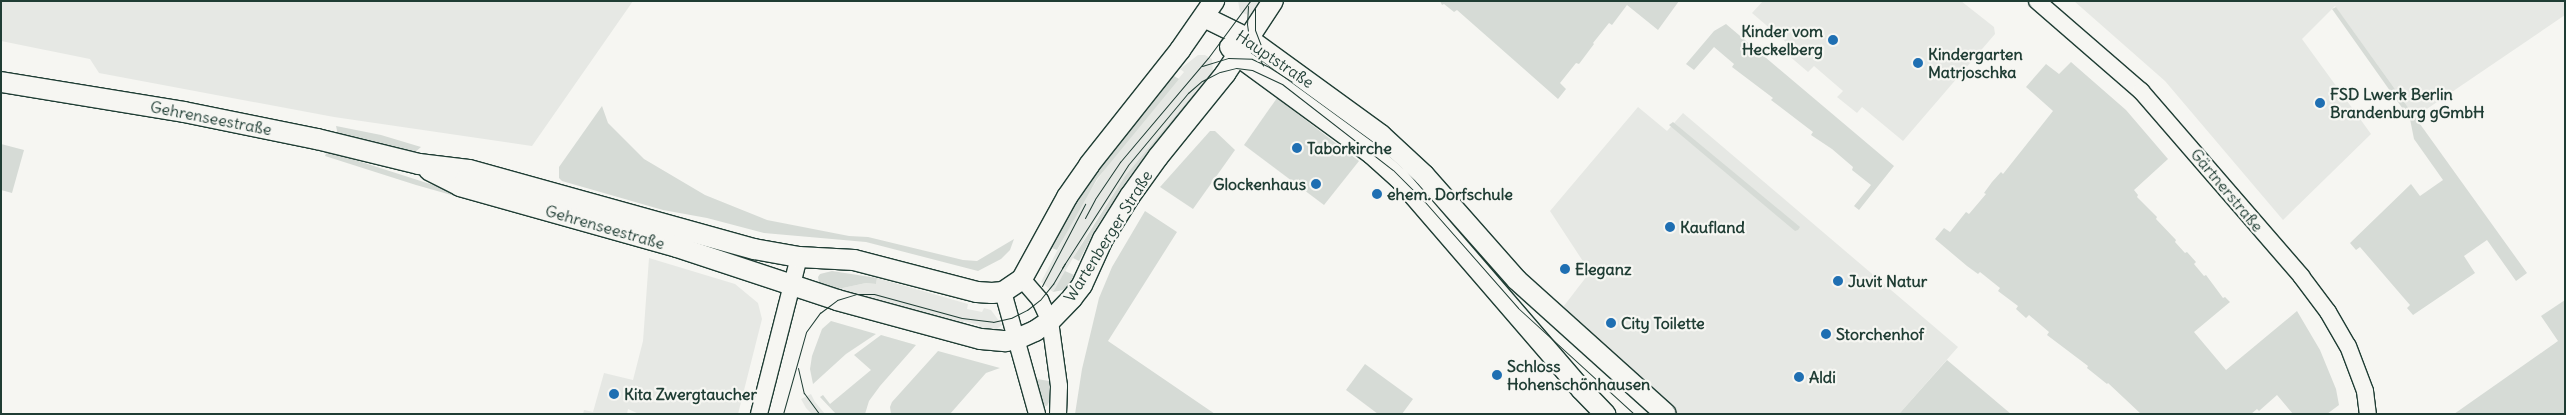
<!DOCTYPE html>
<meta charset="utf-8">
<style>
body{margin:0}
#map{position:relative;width:2566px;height:415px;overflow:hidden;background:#f6f6f2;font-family:Delius,sans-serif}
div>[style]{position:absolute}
.built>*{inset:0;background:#e6e8e4}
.green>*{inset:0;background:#d6dbd6}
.roads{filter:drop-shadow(1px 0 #1f3d34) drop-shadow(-1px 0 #1f3d34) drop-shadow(0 1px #1f3d34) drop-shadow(0 -1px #1f3d34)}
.minor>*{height:16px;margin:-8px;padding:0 8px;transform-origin:8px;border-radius:8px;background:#f6f6f2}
.major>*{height:20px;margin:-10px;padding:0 10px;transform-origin:10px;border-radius:10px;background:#f6f6f2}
.tram>*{height:1px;margin:-0.5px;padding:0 0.5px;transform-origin:0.5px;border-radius:0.5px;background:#1f3d34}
.dots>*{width:14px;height:14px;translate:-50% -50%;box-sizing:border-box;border:2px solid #f6f6f2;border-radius:50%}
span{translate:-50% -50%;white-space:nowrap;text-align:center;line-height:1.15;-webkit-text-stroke:4.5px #f6f6f2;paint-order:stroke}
.poi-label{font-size:16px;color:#1f3d34;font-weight:700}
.right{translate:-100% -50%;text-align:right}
.left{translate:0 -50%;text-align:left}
.street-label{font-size:16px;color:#1f3d34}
.frame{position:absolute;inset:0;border:2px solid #1f3d34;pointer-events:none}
</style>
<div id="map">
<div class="built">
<div style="clip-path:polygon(1px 1px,633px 1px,532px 146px,334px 117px,99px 73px,90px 59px,1px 41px)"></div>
<div style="clip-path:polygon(1238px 1px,1261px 1px,1257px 13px,1251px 16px,1240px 12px)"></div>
<div style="clip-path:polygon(1763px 1px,1961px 1px,1994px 27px,1995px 34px,1903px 141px,1862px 107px,1857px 113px,1837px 97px,1843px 91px,1814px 66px,1808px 72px,1788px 55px,1793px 48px,1752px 13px)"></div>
<div style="clip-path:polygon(2074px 1px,2565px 1px,2565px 15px,2415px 117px,2335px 6px,2302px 39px,2371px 134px,2283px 220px,2165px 81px)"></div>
<div style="clip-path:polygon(1198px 55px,1205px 55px,1212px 59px,1213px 71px,1211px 80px,1195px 92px,1125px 176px,1093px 224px,1053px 292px,1041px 282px,1082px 203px,1110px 161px,1184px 72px,1180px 69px)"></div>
<div style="clip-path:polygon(1638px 107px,1667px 131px,1683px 113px,1958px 347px,1899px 414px,1677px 414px,1560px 311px,1590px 272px,1550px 211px)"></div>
<div style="clip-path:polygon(649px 258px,735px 284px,758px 303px,762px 319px,738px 414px,639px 414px,628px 409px,627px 414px,583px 414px,584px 410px,593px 412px,604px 373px,633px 380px,643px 341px)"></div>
<div style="clip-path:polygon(877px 278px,968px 304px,967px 309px,982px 312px,984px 308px,991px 310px,1002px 325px,994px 331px,978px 329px,979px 325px,964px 321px,962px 324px,838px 289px,866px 283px,876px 284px)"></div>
<div style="clip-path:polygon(811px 394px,815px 402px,825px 414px,812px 414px,806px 408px,801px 399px)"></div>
</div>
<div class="green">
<div style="clip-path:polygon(1440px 1px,1679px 1px,1658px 30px,1627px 5px,1612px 25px,1609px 23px,1593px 43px,1594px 44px,1579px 64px,1576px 63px,1560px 83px,1566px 89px,1558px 99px,1457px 10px,1454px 12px,1444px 4px,1442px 5px)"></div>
<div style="clip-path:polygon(2336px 7px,2527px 273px,2516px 281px,2487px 240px,2464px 256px,2475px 273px,2413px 315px,2407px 308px,2410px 305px,2403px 297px,2360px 247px,2356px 250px,2350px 243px,2411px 184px,2420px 196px,2443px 180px,2414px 139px,2410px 119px,2332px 9px)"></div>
<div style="clip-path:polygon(1726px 24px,1894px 166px,1859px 210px,1854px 206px,1871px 185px,1852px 170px,1853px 167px,1832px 149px,1811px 135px,1813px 132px,1771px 100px,1773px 98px,1732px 67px,1734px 64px,1714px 47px,1694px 70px,1686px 64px,1714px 31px)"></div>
<div style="clip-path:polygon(2071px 62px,2126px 110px,2168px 159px,2134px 190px,2138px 195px,2137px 197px,2157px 217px,2156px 219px,2176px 240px,2175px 242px,2185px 253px,2187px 252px,2196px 262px,2194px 264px,2204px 276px,2206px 275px,2223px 298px,2225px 297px,2230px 302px,2194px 332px,2226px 370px,2297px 311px,2320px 350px,2336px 389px,2339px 405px,2327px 414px,2293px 414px,2277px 395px,2259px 411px,2257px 409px,2251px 414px,2141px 414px,2108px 383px,2107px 384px,2087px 368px,2088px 366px,2047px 335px,2049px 332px,2029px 315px,2026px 318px,2016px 309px,2018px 306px,1998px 291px,2000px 288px,1980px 272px,1978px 274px,1967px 266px,1935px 239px,1944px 228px,1950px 232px,1966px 212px,1969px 214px,1986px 194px,1984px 193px,1992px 182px,2001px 172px,2003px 174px,2053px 111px,2026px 87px,2046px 64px,2059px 74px)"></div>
<div style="clip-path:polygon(1174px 76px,1179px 79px,1097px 179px,1057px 250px,1052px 248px,1069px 215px,1093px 177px)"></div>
<div style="clip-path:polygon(1195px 92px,1199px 95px,1163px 134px,1127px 180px,1096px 228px,1079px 261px,1073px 258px,1125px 176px)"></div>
<div style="clip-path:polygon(1277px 98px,1359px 161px,1324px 205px,1244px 145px)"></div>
<div style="clip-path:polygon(602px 106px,608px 123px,644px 159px,705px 195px,767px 220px,849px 236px,868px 237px,963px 260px,977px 261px,1014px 239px,1010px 250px,1001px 259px,978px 271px,866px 242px,764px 233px,707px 218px,663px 210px,562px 181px,559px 178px,559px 167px)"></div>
<div style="clip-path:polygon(1673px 122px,1800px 227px,1798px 230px,1795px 231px,1669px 125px)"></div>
<div style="clip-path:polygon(336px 126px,381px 135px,421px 147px,414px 153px,338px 135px)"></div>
<div style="clip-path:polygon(1210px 131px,1215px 131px,1235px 150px,1193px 209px,1160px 187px)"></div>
<div style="clip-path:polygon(1px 144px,24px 150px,12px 193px,1px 190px)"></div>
<div style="clip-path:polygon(327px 151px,427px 183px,489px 201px,488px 203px,462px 198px,416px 185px,325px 156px)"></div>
<div style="clip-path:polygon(1145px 211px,1177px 232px,1108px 341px,1215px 414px,1075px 414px,1082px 369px,1099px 298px,1112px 267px)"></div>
<div style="clip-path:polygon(832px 271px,877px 278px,876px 284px,866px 283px,838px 289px,819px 283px,818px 277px,820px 274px)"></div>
<div style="clip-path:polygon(1065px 271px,1074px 275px,1068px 286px,1063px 290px,1053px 292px)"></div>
<div style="clip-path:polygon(2565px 300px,2565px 414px,2454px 414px,2558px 341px,2541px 316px)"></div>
<div style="clip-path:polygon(831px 321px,876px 334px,846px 354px,813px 384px,810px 369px,812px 356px,822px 329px)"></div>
<div style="clip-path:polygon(881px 335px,916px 345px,880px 386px,869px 401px,865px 414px,836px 414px,820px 397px,823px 395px,830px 404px,871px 370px,854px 355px)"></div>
<div style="clip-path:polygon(938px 351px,1000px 368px,986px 373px,950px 414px,891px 414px,890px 407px,892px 402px)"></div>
<div style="clip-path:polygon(1947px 360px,2011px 414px,1899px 414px)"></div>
<div style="clip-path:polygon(1365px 364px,1413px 399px,1402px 414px,1378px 414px,1346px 390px)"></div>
<div style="clip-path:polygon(1031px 378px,1049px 381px,1049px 402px,1047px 406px,1040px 405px)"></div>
</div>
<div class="roads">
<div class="minor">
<div style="left:2037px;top:1px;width:138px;rotate:40.9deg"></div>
<div style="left:2141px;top:91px;width:245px;rotate:49.1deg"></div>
<div style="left:2301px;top:276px;width:45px;rotate:53.1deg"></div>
<div style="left:2328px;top:312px;width:39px;rotate:60deg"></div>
<div style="left:2348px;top:346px;width:48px;rotate:69.3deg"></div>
<div style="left:2365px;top:391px;width:23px;rotate:83deg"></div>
<div style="left:1022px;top:279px;width:28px;rotate:49deg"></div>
<div style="left:1040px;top:300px;width:23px;rotate:65deg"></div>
<div style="left:1050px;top:321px;width:66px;rotate:82.1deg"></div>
<div style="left:1059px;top:386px;width:28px;rotate:92deg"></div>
<div style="left:1003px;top:292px;width:127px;rotate:74.4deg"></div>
<div style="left:759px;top:414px;width:162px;rotate:-75.7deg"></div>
</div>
<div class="major">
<div style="left:1204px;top:17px;width:50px;rotate:26.1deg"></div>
<div style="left:1249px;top:39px;width:163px;rotate:36deg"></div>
<div style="left:1381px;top:135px;width:59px;rotate:42.9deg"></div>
<div style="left:1424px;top:175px;width:140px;rotate:48.5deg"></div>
<div style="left:1517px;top:280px;width:200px;rotate:42deg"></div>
<div style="left:1230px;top:47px;width:12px;rotate:48deg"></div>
<div style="left:1238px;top:56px;width:166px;rotate:36.2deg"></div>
<div style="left:1372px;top:154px;width:36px;rotate:42deg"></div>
<div style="left:1399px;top:178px;width:279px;rotate:49.2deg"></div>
<div style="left:1581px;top:389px;width:35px;rotate:46deg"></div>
<div style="left:1px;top:82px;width:185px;rotate:9.3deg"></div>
<div style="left:184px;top:112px;width:136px;rotate:11.5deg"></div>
<div style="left:317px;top:139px;width:105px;rotate:13.8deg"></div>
<div style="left:419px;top:164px;width:50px;rotate:6.8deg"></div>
<div style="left:469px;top:170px;width:296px;rotate:15.5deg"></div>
<div style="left:754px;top:249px;width:46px;rotate:10.1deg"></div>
<div style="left:799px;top:257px;width:55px;rotate:3.1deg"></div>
<div style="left:854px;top:260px;width:127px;rotate:14.6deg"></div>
<div style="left:977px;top:292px;width:15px;rotate:4deg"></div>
<div style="left:992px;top:293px;width:11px;rotate:-5deg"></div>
<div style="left:1003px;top:292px;width:23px;rotate:-34deg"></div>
<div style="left:1022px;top:279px;width:94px;rotate:-61.2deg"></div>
<div style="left:1067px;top:197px;width:39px;rotate:-55deg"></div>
<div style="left:1089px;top:165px;width:147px;rotate:-51.6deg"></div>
<div style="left:1180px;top:50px;width:60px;rotate:-55.2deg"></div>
<div style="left:429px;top:170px;width:35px;rotate:27deg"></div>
<div style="left:460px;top:186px;width:225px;rotate:15.7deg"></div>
<div style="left:677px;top:247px;width:169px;rotate:18.3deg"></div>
<div style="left:837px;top:300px;width:149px;rotate:15.2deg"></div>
<div style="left:981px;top:339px;width:25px;rotate:5deg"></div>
<div style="left:1006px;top:341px;width:11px;rotate:-10deg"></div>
<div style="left:1017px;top:339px;width:20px;rotate:-24deg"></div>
<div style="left:1035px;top:331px;width:18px;rotate:-34deg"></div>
<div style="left:1050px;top:321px;width:32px;rotate:-46deg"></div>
<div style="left:1072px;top:298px;width:16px;rotate:-52deg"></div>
<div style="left:1082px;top:285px;width:51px;rotate:-65.5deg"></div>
<div style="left:1103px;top:239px;width:51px;rotate:-57.9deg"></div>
<div style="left:1130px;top:196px;width:48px;rotate:-54.3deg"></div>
<div style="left:1158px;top:157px;width:107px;rotate:-51.1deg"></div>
<div style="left:1225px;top:74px;width:87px;rotate:-56.7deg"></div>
</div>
</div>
<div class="tram">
<div style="left:1248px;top:6px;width:18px;rotate:93deg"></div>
<div style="left:1247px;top:24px;width:15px;rotate:82deg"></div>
<div style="left:1249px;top:39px;width:30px;rotate:62deg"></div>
<div style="left:1255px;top:8px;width:22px;rotate:90deg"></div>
<div style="left:1255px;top:30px;width:28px;rotate:69deg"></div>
<div style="left:1202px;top:66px;width:27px;rotate:-17deg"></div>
<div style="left:1228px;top:58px;width:24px;rotate:2deg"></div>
<div style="left:1252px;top:59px;width:19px;rotate:25deg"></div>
<div style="left:1269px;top:67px;width:27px;rotate:33deg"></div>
<div style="left:1085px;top:218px;width:21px;rotate:-62deg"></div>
<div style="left:1095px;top:199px;width:45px;rotate:-56deg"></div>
<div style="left:1120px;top:162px;width:136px;rotate:-49.8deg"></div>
<div style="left:1208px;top:58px;width:71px;rotate:-53.6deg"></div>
<div style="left:1062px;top:268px;width:122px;rotate:-57.3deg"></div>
<div style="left:1128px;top:165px;width:94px;rotate:-50.2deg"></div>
<div style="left:1188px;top:93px;width:18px;rotate:-41deg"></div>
<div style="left:1202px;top:81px;width:20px;rotate:-27deg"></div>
<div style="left:1220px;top:72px;width:16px;rotate:-14deg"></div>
<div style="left:1236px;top:68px;width:16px;rotate:7deg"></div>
<div style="left:1252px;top:70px;width:33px;rotate:25deg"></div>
<div style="left:1282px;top:84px;width:140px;rotate:37.8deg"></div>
<div style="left:1393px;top:170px;width:45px;rotate:45deg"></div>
<div style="left:1425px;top:202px;width:141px;rotate:48.7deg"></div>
<div style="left:1518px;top:308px;width:157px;rotate:42.4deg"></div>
<div style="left:1042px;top:286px;width:93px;rotate:-62.3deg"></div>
<div style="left:798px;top:368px;width:26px;rotate:77deg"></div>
<div style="left:804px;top:393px;width:26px;rotate:54deg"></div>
<div style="left:783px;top:414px;width:85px;rotate:-74.3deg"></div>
<div style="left:806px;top:332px;width:24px;rotate:-54deg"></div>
<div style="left:820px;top:313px;width:21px;rotate:-37deg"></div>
<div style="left:837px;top:300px;width:21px;rotate:-17deg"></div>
<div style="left:857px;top:294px;width:17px"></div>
<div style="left:874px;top:294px;width:91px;rotate:15.3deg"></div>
<div style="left:962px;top:318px;width:31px;rotate:7deg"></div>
<div style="left:993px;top:322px;width:18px;rotate:-13deg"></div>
<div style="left:1011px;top:318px;width:18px;rotate:-27deg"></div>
<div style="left:1027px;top:310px;width:16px;rotate:-38deg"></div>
<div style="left:1040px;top:300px;width:21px;rotate:-51deg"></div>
<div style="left:1053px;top:284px;width:24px;rotate:-60deg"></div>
</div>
<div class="dots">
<div style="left:1833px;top:40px;background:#1f6fb2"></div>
<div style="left:1918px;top:63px;background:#1f6fb2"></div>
<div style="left:2320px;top:103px;background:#1f6fb2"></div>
<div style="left:1297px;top:148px;background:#1f6fb2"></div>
<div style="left:1316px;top:184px;background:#1f6fb2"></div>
<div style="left:1377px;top:194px;background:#1f6fb2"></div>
<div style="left:1670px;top:227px;background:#1f6fb2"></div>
<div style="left:1565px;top:269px;background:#1f6fb2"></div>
<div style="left:1838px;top:281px;background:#1f6fb2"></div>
<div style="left:1611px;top:323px;background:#1f6fb2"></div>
<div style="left:1826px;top:334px;background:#1f6fb2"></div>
<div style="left:1497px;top:375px;background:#1f6fb2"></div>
<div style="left:1799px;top:377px;background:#1f6fb2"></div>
<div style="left:614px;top:394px;background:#1f6fb2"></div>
</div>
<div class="poi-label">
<span class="right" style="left:1823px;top:40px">Kinder vom<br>Heckelberg</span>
<span class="left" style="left:1928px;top:63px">Kindergarten<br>Matrjoschka</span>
<span class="left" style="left:2330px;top:103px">FSD Lwerk Berlin<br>Brandenburg gGmbH</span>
<span class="left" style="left:1307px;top:148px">Taborkirche</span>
<span class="right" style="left:1306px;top:184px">Glockenhaus</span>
<span class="left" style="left:1387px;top:194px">ehem. Dorfschule</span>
<span class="left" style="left:1680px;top:227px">Kaufland</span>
<span class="left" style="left:1575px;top:269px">Eleganz</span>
<span class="left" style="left:1848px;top:281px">Juvit Natur</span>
<span class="left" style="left:1621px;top:323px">City Toilette</span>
<span class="left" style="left:1836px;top:334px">Storchenhof</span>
<span class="left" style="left:1507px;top:375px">Schloss<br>Hohenschönhausen</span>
<span class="left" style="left:1809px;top:377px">Aldi</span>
<span class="left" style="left:624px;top:394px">Kita Zwergtaucher</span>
</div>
<div class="street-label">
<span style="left:1275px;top:59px;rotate:34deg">Hauptstraße</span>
<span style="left:211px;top:118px;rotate:11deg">Gehrenseestraße</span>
<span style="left:2227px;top:190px;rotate:50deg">Gärtnerstraße</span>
<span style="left:605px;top:227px;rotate:16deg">Gehrenseestraße</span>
<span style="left:1108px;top:236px;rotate:-58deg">Wartenberger Straße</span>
</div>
<div class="frame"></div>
</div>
